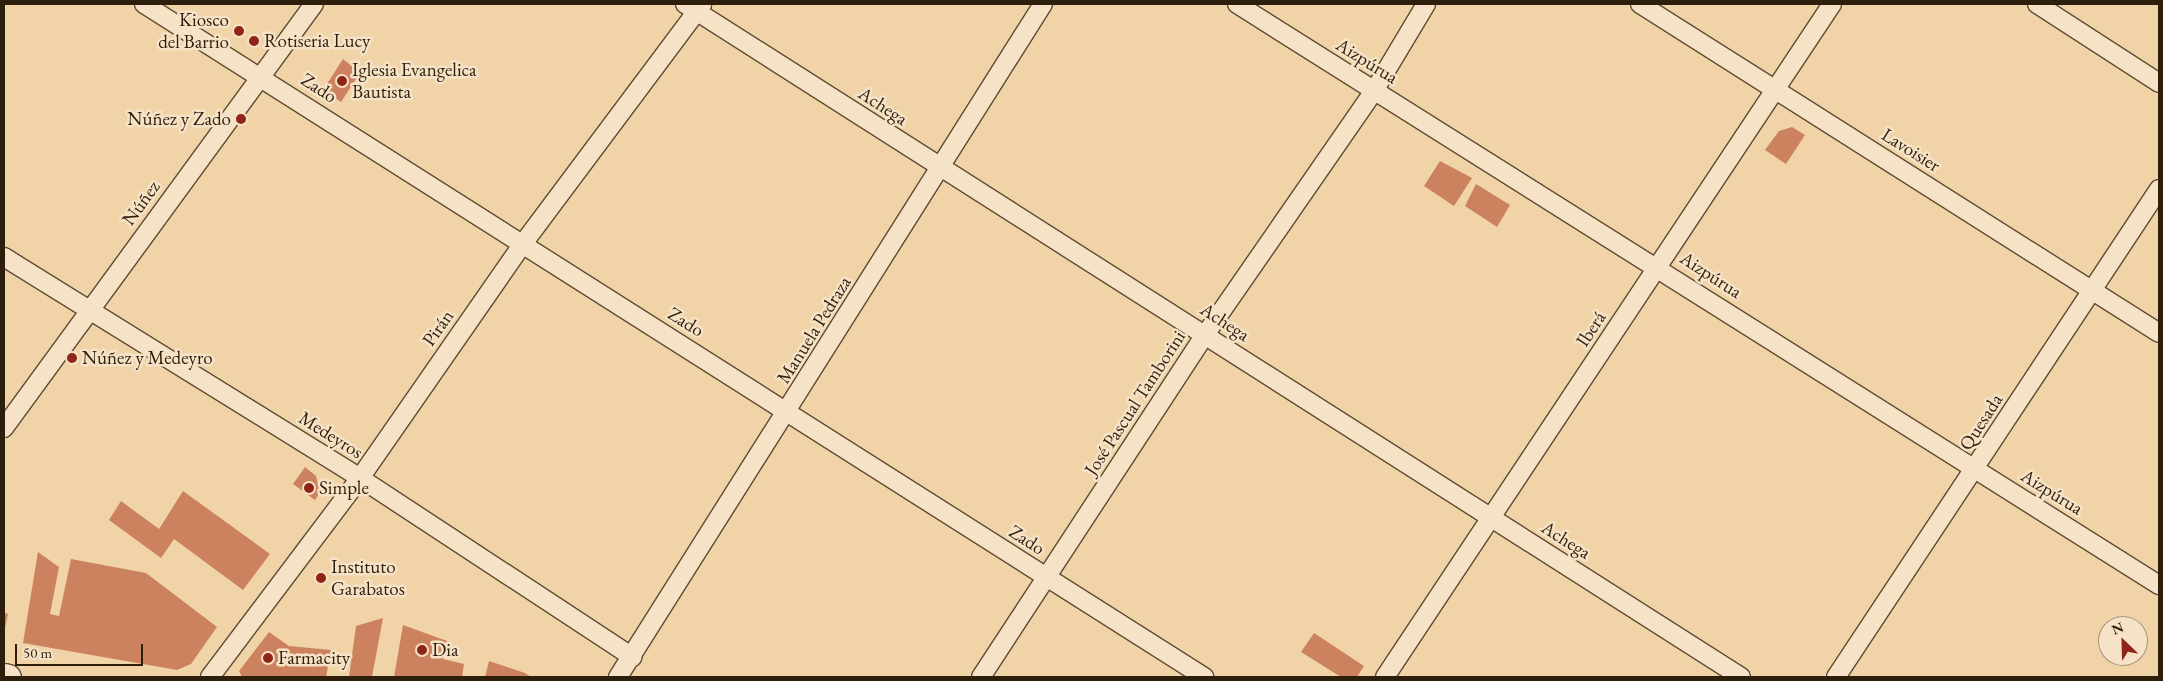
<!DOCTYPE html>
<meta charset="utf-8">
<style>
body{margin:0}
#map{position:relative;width:2163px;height:681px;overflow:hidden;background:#f1d3a8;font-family:"EB Garamond",serif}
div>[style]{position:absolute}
.building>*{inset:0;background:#cc825e}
.roads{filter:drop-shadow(1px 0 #5e4c32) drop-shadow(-1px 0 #5e4c32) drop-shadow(0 1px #5e4c32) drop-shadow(0 -1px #5e4c32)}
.minor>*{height:18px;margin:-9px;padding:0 9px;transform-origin:9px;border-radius:9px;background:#f6e2c6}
.secondary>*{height:25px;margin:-12.5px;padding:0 12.5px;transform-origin:12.5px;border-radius:12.5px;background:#f6e2c6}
.dots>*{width:14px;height:14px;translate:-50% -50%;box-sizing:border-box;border:2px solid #f6e2c6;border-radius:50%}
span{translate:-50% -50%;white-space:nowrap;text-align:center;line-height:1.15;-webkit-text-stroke:5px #f6e2c6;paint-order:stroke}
.poi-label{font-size:19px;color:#2d1f0b}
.right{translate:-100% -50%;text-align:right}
.left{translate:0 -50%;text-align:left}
.street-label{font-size:19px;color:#2d1f0b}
.frame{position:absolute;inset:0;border:5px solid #2d1f0b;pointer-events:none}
.north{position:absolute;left:2098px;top:616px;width:50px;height:50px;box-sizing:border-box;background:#f6e2c6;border:1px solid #a6947b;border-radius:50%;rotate:336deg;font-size:14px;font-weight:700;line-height:20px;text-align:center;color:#2d1f0b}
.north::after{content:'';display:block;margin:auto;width:18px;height:22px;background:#8f2418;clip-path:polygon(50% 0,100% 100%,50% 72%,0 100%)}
.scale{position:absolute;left:15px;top:644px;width:128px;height:22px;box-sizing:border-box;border:2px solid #2d1f0b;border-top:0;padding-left:6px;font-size:15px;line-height:18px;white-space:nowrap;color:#2d1f0b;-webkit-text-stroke:4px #f6e2c6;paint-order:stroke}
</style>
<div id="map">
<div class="building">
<div style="clip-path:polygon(343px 59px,360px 73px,341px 102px,323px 90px)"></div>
<div style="clip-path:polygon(1792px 127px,1805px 135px,1786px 164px,1765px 150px,1779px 131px)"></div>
<div style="clip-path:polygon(1440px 161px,1472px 178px,1454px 206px,1424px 186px)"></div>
<div style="clip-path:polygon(1476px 184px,1510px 205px,1497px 227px,1465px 206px)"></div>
<div style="clip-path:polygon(305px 467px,316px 476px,320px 492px,315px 500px,293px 484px)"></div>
<div style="clip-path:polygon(183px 491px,270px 554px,243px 590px,174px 539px,161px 558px,109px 520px,121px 501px,159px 529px)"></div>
<div style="clip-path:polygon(38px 552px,59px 567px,50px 614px,59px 616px,71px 559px,146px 573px,217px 627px,191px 664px,177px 670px,23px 643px)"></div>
<div style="clip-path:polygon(4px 613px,8px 614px,5px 628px,4px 628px)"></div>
<div style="clip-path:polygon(383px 618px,372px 677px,349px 677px,356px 626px)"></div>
<div style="clip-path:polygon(403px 625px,447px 641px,443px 659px,464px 664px,462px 677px,394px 677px)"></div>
<div style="clip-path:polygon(269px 632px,289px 646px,331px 650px,326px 677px,242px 677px,239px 671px)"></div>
<div style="clip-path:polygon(1314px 633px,1364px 666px,1357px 677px,1341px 677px,1301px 652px)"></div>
<div style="clip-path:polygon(489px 661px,525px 673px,531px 677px,485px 677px)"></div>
</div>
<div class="roads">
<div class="minor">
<div style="left:144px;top:4px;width:1256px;rotate:32.41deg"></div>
<div style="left:685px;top:4px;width:1252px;rotate:32.51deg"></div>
<div style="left:1237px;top:4px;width:1090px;rotate:32.22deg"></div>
<div style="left:1640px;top:4px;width:614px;rotate:32.37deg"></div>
<div style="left:2037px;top:4px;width:145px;rotate:32.9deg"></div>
<div style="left:4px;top:257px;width:419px;rotate:31.8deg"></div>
<div style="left:360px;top:478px;width:326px;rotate:33.3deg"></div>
<div style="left:4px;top:428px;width:525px;rotate:-53.83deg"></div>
<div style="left:210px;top:677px;width:249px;rotate:-53deg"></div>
<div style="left:360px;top:478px;width:284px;rotate:-55.2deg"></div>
<div style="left:522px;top:245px;width:301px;rotate:-53.2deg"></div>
<div style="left:618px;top:677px;width:796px;rotate:-57.73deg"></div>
<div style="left:981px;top:677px;width:409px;rotate:-56.8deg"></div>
<div style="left:1205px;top:335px;width:297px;rotate:-55.3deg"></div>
<div style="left:1374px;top:91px;width:101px;rotate:-59.1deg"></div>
<div style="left:1385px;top:677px;width:808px;rotate:-56.41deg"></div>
<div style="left:1836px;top:677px;width:585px;rotate:-56.5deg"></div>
</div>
<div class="secondary">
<div style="left:4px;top:676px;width:4px;rotate:14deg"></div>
</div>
</div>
<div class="dots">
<div style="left:239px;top:31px;background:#8f2418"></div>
<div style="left:254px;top:41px;background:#8f2418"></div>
<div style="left:342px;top:81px;background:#8f2418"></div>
<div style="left:241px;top:119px;background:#8f2418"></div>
<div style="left:72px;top:358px;background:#8f2418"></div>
<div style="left:309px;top:488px;background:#8f2418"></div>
<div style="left:321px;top:578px;background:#8f2418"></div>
<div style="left:422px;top:650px;background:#8f2418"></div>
<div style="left:268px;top:658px;background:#8f2418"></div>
</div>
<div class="poi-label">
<span class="right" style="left:229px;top:31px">Kiosco<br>del Barrio</span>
<span class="left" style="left:264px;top:41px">Rotiseria Lucy</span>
<span class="left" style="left:352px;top:81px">Iglesia Evangelica<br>Bautista</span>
<span class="right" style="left:231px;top:119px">Núñez y Zado</span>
<span class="left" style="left:82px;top:358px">Núñez y Medeyro</span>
<span class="left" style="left:319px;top:488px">Simple</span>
<span class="left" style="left:331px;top:578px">Instituto<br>Garabatos</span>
<span class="left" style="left:432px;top:650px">Dia</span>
<span class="left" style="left:278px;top:658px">Farmacity</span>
</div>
<div class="street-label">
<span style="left:1367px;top:61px;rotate:32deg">Aizpúrua</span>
<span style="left:319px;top:88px;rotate:33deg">Zado</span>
<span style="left:883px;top:106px;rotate:33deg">Achega</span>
<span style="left:1911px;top:150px;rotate:32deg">Lavoisier</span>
<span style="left:141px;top:203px;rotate:-54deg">Núñez</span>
<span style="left:1711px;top:275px;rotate:33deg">Aizpúrua</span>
<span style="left:686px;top:322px;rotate:32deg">Zado</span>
<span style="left:1225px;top:322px;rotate:33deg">Achega</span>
<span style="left:438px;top:328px;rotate:-55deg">Pirán</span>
<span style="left:1591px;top:329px;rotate:-57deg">Iberá</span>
<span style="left:814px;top:330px;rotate:-58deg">Manuela Pedraza</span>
<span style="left:1135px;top:403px;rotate:-57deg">José Pascual Tamborini</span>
<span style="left:1981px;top:422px;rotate:-57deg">Quesada</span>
<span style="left:331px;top:435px;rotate:32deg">Medeyros</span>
<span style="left:2052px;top:492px;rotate:32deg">Aizpúrua</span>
<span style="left:1027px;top:540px;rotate:33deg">Zado</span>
<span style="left:1566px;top:540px;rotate:32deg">Achega</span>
</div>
<div class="frame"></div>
<div class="north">N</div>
<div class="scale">50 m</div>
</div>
